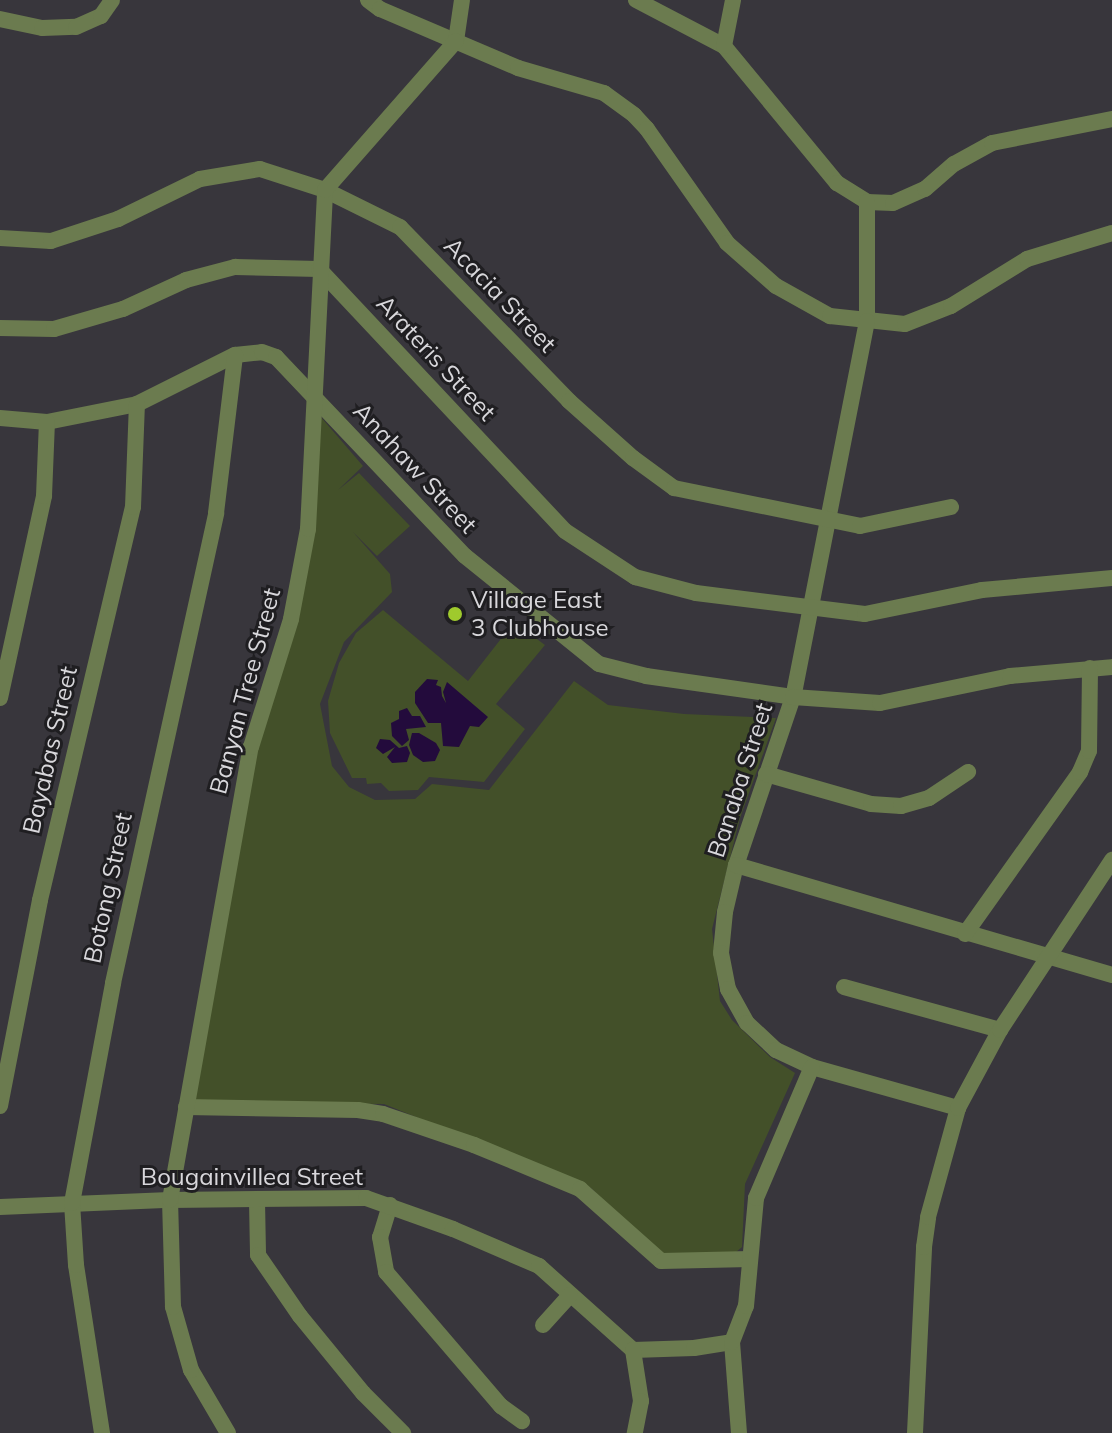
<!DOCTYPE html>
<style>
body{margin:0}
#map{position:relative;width:1112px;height:1433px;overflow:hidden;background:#38363c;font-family:Mulish,sans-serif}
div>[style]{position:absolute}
.green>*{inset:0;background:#435029}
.water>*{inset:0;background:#230b3c}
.minor>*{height:16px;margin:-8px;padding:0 8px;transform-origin:8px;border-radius:8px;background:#6b7b4f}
.dots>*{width:22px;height:22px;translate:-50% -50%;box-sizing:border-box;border:4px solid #1f1e21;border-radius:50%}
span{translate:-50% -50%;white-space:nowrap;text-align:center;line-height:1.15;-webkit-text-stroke:6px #1f1e21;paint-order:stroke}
.street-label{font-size:24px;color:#d8d7db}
.poi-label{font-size:24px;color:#d8d7db}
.left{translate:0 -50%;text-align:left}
</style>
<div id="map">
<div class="green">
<div style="clip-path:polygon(320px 416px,363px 466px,338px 490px,359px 473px,410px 526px,377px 556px,353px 532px,390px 574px,392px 592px,344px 642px,320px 704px,332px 766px,349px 787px,375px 800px,415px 799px,432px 784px,489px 790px,574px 681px,608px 705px,684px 714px,776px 718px,740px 818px,712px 929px,720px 1001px,732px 1020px,770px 1057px,795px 1073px,745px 1184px,742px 1247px,735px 1253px,663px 1257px,591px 1188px,384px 1104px,192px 1102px,257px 749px,297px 622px)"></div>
<div style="clip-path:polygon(383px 610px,468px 681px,514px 622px,545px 645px,496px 704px,525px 729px,484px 782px,429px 777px,418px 790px,389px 791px,381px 783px,367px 784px,366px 778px,352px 778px,330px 733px,328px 701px,339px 663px,356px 633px)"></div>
</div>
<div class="water">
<div style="clip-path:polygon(427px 679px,438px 680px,436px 685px,441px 687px,442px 696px,446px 703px,443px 692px,447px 682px,488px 717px,479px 727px,470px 726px,459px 747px,443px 746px,441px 723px,428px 723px,415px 703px,415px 692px)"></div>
<div style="clip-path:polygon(407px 708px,412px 716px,420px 716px,426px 727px,406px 729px,409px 740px,402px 746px,392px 736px,391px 723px,399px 719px,399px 711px)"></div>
<div style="clip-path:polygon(412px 733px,419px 733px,436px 743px,440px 750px,435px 761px,423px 762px,413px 755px,409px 745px)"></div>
<div style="clip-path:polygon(380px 739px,390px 740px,399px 748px,407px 746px,410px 753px,407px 762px,392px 763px,387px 757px,395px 747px,383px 754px,376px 748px)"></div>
</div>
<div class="minor">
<div style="left:368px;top:0;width:15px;rotate:37deg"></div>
<div style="left:380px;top:9px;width:150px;rotate:23.1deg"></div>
<div style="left:518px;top:68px;width:90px;rotate:16.2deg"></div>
<div style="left:604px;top:93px;width:37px;rotate:36deg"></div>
<div style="left:634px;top:115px;width:19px;rotate:47deg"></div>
<div style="left:647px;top:129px;width:139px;rotate:54.9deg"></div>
<div style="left:727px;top:243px;width:65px;rotate:41.3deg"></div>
<div style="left:776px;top:286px;width:62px;rotate:29.1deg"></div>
<div style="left:830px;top:316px;width:75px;rotate:6.1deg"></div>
<div style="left:905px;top:324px;width:49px;rotate:-21.4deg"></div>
<div style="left:951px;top:306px;width:89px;rotate:-31.7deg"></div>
<div style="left:1027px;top:259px;width:89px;rotate:-17deg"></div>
<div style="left:636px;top:0;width:99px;rotate:27.6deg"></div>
<div style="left:724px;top:46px;width:178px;rotate:50.5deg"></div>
<div style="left:837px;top:183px;width:36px;rotate:32deg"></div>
<div style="left:867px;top:202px;width:26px;rotate:2deg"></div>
<div style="left:893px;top:203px;width:35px;rotate:-24deg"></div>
<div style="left:925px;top:189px;width:38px;rotate:-41deg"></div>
<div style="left:954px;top:164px;width:43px;rotate:-28.9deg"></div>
<div style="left:992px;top:143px;width:122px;rotate:-11.3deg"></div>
<div style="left:0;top:19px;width:43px;rotate:12.1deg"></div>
<div style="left:42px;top:28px;width:34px;rotate:-2deg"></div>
<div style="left:76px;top:27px;width:27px;rotate:-24deg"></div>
<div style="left:101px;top:16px;width:19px;rotate:-55deg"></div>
<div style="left:456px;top:41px;width:41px;rotate:-81.7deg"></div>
<div style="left:724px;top:46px;width:47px;rotate:-78.9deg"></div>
<div style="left:867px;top:202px;width:119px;rotate:90deg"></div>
<div style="left:867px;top:321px;width:383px;rotate:101.1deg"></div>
<div style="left:793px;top:697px;width:177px;rotate:108.7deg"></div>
<div style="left:736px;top:865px;width:48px;rotate:103.2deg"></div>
<div style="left:725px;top:912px;width:41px;rotate:95.6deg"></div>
<div style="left:721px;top:953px;width:37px;rotate:79deg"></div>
<div style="left:728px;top:989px;width:39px;rotate:61deg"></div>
<div style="left:747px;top:1023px;width:40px;rotate:43deg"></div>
<div style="left:776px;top:1050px;width:40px;rotate:25deg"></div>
<div style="left:812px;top:1067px;width:152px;rotate:15.7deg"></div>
<div style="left:0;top:238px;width:51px;rotate:3.4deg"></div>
<div style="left:51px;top:241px;width:71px;rotate:-18.2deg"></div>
<div style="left:118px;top:219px;width:91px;rotate:-26deg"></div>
<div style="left:200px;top:179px;width:61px;rotate:-9.5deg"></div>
<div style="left:260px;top:169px;width:68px;rotate:17.9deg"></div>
<div style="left:325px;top:190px;width:84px;rotate:26.3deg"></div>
<div style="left:400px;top:227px;width:243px;rotate:45.8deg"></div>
<div style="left:569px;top:401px;width:86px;rotate:41.7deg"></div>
<div style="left:633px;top:458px;width:51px;rotate:36.2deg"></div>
<div style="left:674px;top:488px;width:190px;rotate:11.5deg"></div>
<div style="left:860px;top:526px;width:93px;rotate:-11.8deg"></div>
<div style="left:0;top:328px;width:54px;rotate:1.1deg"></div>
<div style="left:54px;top:329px;width:72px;rotate:-16.2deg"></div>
<div style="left:123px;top:309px;width:69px;rotate:-24.7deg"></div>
<div style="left:186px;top:280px;width:51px;rotate:-14.9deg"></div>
<div style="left:235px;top:267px;width:84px;rotate:1.4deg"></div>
<div style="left:319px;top:269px;width:359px;rotate:46.8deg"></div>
<div style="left:565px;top:531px;width:84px;rotate:33.3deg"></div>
<div style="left:635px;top:577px;width:63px;rotate:14.7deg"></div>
<div style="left:696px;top:593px;width:170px;rotate:7.1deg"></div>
<div style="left:865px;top:614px;width:119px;rotate:-11.6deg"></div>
<div style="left:982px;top:590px;width:131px;rotate:-5.3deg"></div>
<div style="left:0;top:418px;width:47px;rotate:4.9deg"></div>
<div style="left:47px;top:422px;width:92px;rotate:-11.3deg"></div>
<div style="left:137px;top:404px;width:110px;rotate:-26.6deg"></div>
<div style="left:235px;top:355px;width:27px;rotate:-6deg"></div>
<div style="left:262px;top:352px;width:15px;rotate:20deg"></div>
<div style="left:276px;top:357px;width:274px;rotate:46.5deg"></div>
<div style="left:465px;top:556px;width:172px;rotate:38.9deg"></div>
<div style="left:599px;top:664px;width:49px;rotate:14.3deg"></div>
<div style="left:646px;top:676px;width:148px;rotate:8.1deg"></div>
<div style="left:793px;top:697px;width:87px;rotate:3.9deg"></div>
<div style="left:880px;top:703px;width:133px;rotate:-11.7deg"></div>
<div style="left:1010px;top:676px;width:102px;rotate:-5deg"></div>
<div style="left:0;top:698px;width:207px;rotate:-77.7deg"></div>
<div style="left:44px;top:496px;width:74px;rotate:-87.7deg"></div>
<div style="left:766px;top:774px;width:109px;rotate:15.9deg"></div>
<div style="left:871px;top:804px;width:30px;rotate:4deg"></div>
<div style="left:901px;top:806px;width:29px;rotate:-16deg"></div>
<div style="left:929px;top:798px;width:47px;rotate:-33.7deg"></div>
<div style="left:736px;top:865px;width:392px;rotate:16.3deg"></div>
<div style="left:965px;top:934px;width:199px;rotate:-54.6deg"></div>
<div style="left:1080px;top:772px;width:23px;rotate:-67deg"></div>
<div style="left:1089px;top:751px;width:83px;rotate:-89.3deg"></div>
<div style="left:844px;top:987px;width:162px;rotate:15.4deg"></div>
<div style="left:0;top:1106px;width:210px;rotate:-79deg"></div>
<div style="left:40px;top:900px;width:404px;rotate:-76.7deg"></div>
<div style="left:133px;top:507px;width:103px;rotate:-87.8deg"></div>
<div style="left:186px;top:1107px;width:172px;rotate:1deg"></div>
<div style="left:358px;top:1110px;width:25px;rotate:9deg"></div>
<div style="left:383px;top:1114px;width:96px;rotate:18.8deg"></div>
<div style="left:474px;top:1145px;width:115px;rotate:22.5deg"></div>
<div style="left:580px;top:1189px;width:108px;rotate:41.6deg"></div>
<div style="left:661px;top:1261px;width:89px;rotate:-1.3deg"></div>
<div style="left:257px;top:1201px;width:54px;rotate:88.9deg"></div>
<div style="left:258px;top:1255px;width:74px;rotate:55.5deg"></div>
<div style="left:300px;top:1316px;width:99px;rotate:50.7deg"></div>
<div style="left:363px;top:1393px;width:57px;rotate:45deg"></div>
<div style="left:390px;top:1205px;width:34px;rotate:107deg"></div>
<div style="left:380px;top:1237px;width:36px;rotate:80deg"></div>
<div style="left:386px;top:1272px;width:177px;rotate:49.4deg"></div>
<div style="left:501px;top:1406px;width:26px;rotate:36deg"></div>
<div style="left:0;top:1207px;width:170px;rotate:-2.4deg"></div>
<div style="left:170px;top:1200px;width:196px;rotate:-0.6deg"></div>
<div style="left:366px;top:1198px;width:92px;rotate:19.6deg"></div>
<div style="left:453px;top:1229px;width:94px;rotate:23.3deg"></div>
<div style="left:539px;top:1266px;width:126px;rotate:41.8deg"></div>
<div style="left:633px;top:1350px;width:61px;rotate:-1.9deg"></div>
<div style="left:694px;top:1348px;width:38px;rotate:-9deg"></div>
<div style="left:543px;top:1325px;width:40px;rotate:-48deg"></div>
<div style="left:633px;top:1350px;width:52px;rotate:81.1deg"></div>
<div style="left:641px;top:1401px;width:33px;rotate:101deg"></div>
<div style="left:102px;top:1433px;width:170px;rotate:-98.8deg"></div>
<div style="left:76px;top:1265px;width:62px;rotate:-93.7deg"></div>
<div style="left:72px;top:1203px;width:224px;rotate:-79.4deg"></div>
<div style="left:113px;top:983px;width:481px;rotate:-77.6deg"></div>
<div style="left:216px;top:513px;width:159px;rotate:-83.1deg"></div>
<div style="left:228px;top:1433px;width:73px;rotate:-120.4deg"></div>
<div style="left:191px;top:1370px;width:66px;rotate:-105.9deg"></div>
<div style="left:173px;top:1307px;width:107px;rotate:-91.6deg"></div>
<div style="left:170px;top:1200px;width:460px;rotate:-79.9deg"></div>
<div style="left:251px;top:747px;width:134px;rotate:-72.6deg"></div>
<div style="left:291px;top:619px;width:92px;rotate:-79.3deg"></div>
<div style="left:308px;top:529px;width:339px;rotate:-87.1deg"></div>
<div style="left:325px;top:190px;width:198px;rotate:-48.7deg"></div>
<div style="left:739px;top:1433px;width:91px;rotate:-94.4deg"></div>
<div style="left:732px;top:1342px;width:39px;rotate:-69deg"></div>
<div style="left:746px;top:1306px;width:108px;rotate:-84.7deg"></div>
<div style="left:756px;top:1198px;width:142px;rotate:-66.9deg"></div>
<div style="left:915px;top:1433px;width:186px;rotate:-87.2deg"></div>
<div style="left:924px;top:1247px;width:30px;rotate:-82deg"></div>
<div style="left:928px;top:1217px;width:113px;rotate:-74.6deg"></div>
<div style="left:958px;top:1108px;width:89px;rotate:-61.7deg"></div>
<div style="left:1000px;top:1030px;width:204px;rotate:-56.6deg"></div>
</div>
<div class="dots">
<div style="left:455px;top:614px;background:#9fca2d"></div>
</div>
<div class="street-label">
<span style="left:500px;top:295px;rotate:46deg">Acacia Street</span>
<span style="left:436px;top:358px;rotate:47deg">Arateris Street</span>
<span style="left:415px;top:468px;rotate:47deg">Anahaw Street</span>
<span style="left:245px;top:691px;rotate:-75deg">Banyan Tree Street</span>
<span style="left:50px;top:750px;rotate:-77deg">Bayabas Street</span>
<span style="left:740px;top:780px;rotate:-72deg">Banaba Street</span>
<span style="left:108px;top:888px;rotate:-78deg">Botong Street</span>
<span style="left:252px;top:1177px">Bougainvillea Street</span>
</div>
<div class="poi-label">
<span class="left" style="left:471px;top:614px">Village East<br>3 Clubhouse</span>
</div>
</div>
